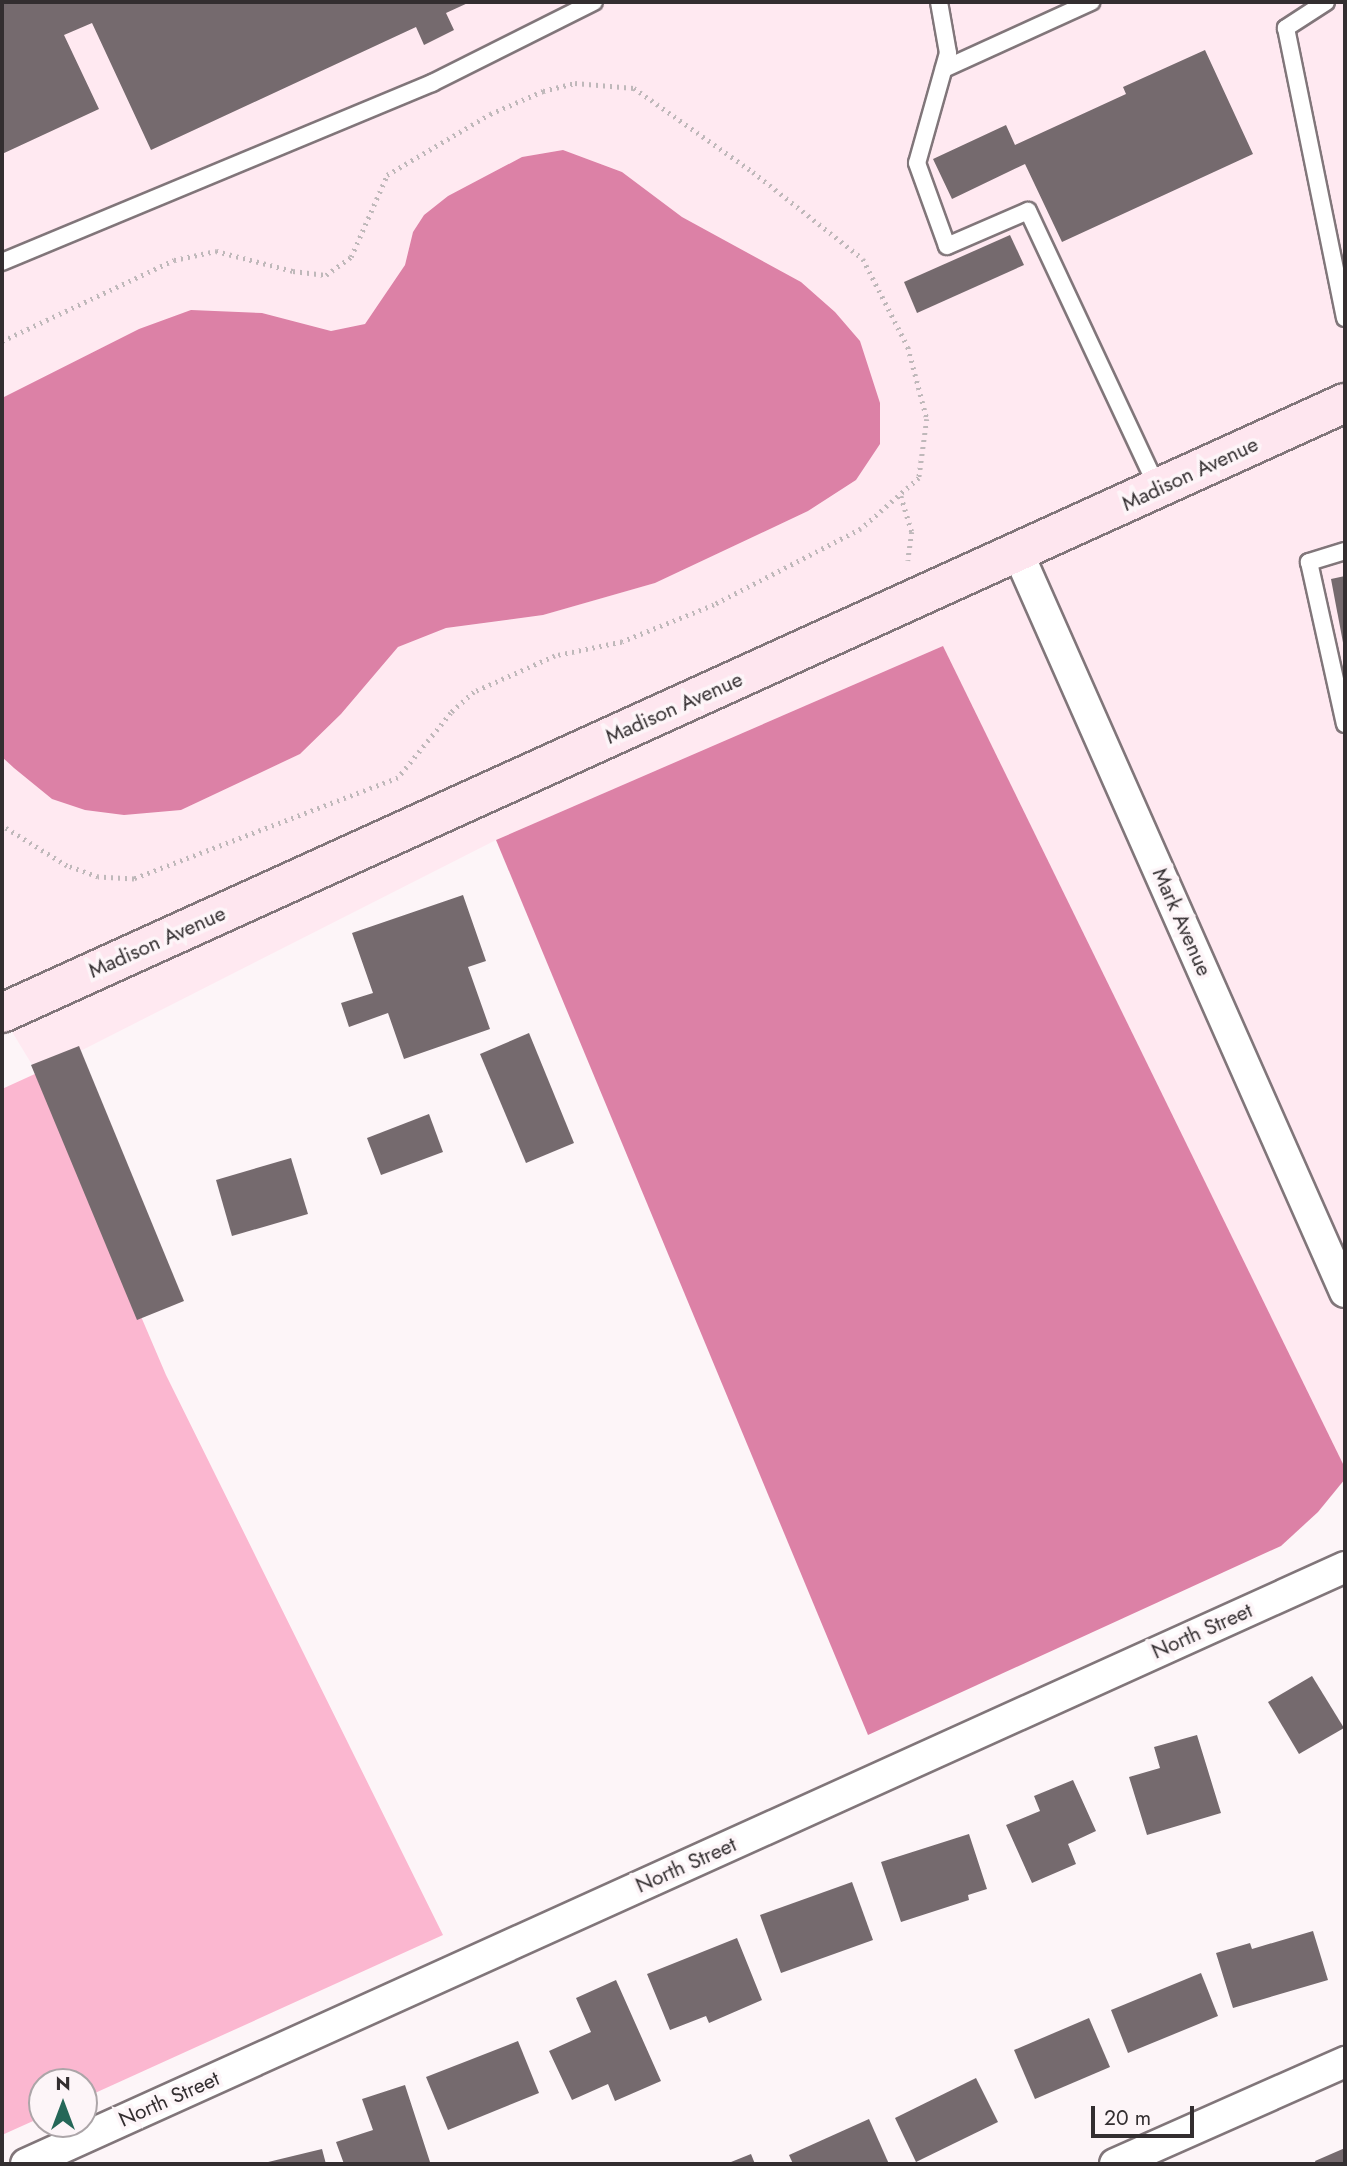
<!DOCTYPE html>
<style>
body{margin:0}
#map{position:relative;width:1347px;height:2166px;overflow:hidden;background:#fdf5f8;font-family:Jost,sans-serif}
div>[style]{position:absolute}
.built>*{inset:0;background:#ffe9f1}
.green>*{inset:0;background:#fbb7d0}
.water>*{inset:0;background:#dc81a6}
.building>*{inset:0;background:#756a6e}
.path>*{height:4.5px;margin-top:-2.25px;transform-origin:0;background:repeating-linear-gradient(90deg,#bfb8ba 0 2px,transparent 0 7px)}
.roads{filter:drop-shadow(2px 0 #81767a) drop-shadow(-2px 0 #81767a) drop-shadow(0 2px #81767a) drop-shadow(0 -2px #81767a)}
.lane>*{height:16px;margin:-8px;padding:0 8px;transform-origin:8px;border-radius:8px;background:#fff}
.street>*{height:30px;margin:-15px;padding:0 15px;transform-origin:15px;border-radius:15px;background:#fff}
.secondary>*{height:38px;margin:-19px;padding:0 19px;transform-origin:19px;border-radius:19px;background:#fee6ef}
span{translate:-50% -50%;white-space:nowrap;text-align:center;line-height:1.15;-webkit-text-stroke:7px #fdf5f8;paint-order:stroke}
.street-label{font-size:21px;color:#332e30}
.frame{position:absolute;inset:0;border:4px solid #332e30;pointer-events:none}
.north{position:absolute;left:28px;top:2068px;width:70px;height:70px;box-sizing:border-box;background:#fdf5f8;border:2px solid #aca5a8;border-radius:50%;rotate:0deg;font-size:19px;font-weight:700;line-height:28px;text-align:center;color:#332e30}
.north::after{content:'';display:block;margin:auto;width:24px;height:32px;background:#256758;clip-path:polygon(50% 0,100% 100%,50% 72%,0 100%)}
.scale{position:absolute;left:1091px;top:2106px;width:103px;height:32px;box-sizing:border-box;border:4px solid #332e30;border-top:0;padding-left:9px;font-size:21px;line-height:24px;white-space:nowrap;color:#332e30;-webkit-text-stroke:5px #fdf5f8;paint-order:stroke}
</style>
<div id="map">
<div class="built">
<div style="clip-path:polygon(2px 2px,1345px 2px,1345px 381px,2px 991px,2px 757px,52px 799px,181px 810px,300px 754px,341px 714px,398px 647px,446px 628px,543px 615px,655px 583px,808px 511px,856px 480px,880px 444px,860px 341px,835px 312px,801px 282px,682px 217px,622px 172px,563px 150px,522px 157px,448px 196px,424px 215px,413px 232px,405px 265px,365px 324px,331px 331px,262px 313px,139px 329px,2px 398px)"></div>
<div style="clip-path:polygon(1345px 424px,1345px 1468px,943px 646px,496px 840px,37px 1073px,11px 1030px)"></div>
</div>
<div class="green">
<div style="clip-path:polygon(37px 1073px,166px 1375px,443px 1935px,84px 2098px,84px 2082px,42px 2082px,42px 2117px,2px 2135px,2px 1089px)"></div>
</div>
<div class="water">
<div style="clip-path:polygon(563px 150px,622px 172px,682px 217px,801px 282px,835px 312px,860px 341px,880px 403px,880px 444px,856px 480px,808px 511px,655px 583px,543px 615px,446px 628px,398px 647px,341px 714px,300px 754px,181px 810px,124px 815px,85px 810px,52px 799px,14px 768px,2px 757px,2px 398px,139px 329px,191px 310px,262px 313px,331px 331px,365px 324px,405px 265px,413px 232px,424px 215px,448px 196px,522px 157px)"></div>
<div style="clip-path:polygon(943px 646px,1345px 1468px,1345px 1479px,1318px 1512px,1281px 1546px,868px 1735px,496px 840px)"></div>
</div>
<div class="building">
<div style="clip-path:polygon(2px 2px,470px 2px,446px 13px,454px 30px,424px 45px,416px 27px,151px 150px,92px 23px,64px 35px,99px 109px,2px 154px)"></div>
<div style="clip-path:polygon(1205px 50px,1253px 154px,1062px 242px,1025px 164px,952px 199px,933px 159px,1006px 125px,1015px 145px,1126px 94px,1123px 87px)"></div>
<div style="clip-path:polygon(1010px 235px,1024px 265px,917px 313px,904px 282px)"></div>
<div style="clip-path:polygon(1345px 576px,1345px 648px,1344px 648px,1331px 579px)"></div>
<div style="clip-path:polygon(463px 895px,486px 961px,468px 967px,490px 1029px,404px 1059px,388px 1013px,349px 1027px,341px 1003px,373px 993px,352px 933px)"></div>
<div style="clip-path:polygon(529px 1033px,574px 1143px,526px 1163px,480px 1054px)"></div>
<div style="clip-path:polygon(79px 1046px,184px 1301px,137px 1320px,31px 1065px)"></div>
<div style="clip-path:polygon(429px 1114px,443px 1152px,381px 1175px,367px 1138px)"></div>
<div style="clip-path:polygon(291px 1158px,308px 1214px,232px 1236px,216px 1180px)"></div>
<div style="clip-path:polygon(1312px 1676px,1344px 1728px,1299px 1754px,1268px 1702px)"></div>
<div style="clip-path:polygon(1197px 1735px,1221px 1813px,1147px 1835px,1129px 1777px,1160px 1768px,1154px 1747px)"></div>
<div style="clip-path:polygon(1073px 1780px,1096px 1831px,1068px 1844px,1076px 1864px,1032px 1883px,1006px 1825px,1040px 1811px,1034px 1796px)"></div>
<div style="clip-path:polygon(969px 1834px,987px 1889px,968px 1895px,969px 1900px,901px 1922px,881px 1862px)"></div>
<div style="clip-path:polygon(852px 1882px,873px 1940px,781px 1973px,760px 1915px)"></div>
<div style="clip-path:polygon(1313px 1931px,1328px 1980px,1233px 2008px,1216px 1953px,1250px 1943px,1252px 1949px)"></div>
<div style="clip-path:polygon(737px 1938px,762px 2000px,709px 2023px,706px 2016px,670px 2030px,647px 1974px)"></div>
<div style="clip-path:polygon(1201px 1973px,1218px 2016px,1128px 2053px,1111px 2010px)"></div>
<div style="clip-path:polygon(616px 1980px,661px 2081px,615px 2101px,608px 2084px,572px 2100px,549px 2051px,591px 2032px,576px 1998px)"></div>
<div style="clip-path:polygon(1089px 2018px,1110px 2067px,1035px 2099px,1014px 2050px)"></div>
<div style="clip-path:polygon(518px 2041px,539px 2093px,448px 2130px,426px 2077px)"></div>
<div style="clip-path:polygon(976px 2078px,998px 2122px,916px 2162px,895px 2118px)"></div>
<div style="clip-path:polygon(405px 2085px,430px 2162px,344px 2164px,336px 2142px,373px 2130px,362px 2099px)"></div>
<div style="clip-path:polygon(869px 2119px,889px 2164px,793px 2164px,789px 2155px)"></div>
<div style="clip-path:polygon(1345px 2148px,1345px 2164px,1316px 2164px,1315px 2161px)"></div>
<div style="clip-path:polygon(322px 2149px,326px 2164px,264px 2164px,264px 2163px)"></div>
<div style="clip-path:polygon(751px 2154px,755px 2164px,726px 2164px)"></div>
</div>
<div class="path">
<div style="left:2px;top:341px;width:190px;rotate:-25.2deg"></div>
<div style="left:174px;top:260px;width:43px;rotate:-12.1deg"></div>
<div style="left:216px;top:251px;width:80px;rotate:14.6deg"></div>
<div style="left:293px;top:271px;width:33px;rotate:7deg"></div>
<div style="left:326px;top:275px;width:31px;rotate:-36deg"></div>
<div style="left:351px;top:257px;width:90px;rotate:-66.3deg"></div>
<div style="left:387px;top:175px;width:120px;rotate:-30.6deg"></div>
<div style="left:490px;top:114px;width:58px;rotate:-23.5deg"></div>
<div style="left:543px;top:91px;width:33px;rotate:-14deg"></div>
<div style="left:575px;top:83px;width:59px;rotate:4.8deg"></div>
<div style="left:634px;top:88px;width:146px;rotate:35.2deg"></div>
<div style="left:753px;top:172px;width:140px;rotate:38.3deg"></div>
<div style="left:863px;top:259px;width:99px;rotate:62.9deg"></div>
<div style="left:908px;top:347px;width:74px;rotate:75.2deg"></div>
<div style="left:927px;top:419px;width:60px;rotate:97.7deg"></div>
<div style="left:919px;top:478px;width:77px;rotate:138.7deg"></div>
<div style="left:861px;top:529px;width:165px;rotate:152.7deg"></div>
<div style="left:714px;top:605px;width:99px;rotate:158.1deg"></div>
<div style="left:622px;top:642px;width:68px;rotate:168.2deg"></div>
<div style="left:555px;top:656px;width:89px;rotate:156deg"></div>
<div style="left:474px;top:692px;width:31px;rotate:138deg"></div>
<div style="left:451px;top:713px;width:84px;rotate:129.2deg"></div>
<div style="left:398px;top:778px;width:283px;rotate:159.1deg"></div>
<div style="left:134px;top:879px;width:36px;rotate:-177deg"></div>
<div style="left:98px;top:877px;width:33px;rotate:-160deg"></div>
<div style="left:67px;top:866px;width:76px;rotate:-148.4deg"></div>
<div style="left:901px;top:496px;width:38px;rotate:73deg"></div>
<div style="left:912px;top:532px;width:29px;rotate:98deg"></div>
</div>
<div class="roads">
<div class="lane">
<div style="left:939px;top:2px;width:52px;rotate:80deg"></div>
<div style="left:948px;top:53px;width:114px;rotate:105.7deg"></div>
<div style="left:917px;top:163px;width:88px;rotate:70.1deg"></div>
<div style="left:947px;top:246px;width:88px;rotate:-23.4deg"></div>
<div style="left:1028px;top:211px;width:306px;rotate:64.9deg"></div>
<div style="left:1326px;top:2px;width:48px;rotate:147deg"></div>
<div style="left:1286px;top:28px;width:296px;rotate:78.5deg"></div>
<div style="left:944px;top:69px;width:162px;rotate:-24.5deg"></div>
<div style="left:2px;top:262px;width:466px;rotate:-22.6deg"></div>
<div style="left:432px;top:83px;width:181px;rotate:-26.6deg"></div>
<div style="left:1345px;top:551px;width:38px;rotate:163deg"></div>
<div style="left:1309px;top:562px;width:166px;rotate:77.5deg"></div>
</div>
<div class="street">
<div style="left:1018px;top:553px;width:808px;rotate:66.13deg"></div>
<div style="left:26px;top:2164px;width:1448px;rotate:-24.35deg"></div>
<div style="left:1115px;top:2164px;width:252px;rotate:-23.9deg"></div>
</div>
<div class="secondary">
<div style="left:2px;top:1013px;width:1475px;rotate:-24.43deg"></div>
</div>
</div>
<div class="street-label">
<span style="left:1190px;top:474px;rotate:-25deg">Madison Avenue</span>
<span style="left:674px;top:708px;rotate:-24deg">Madison Avenue</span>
<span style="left:1182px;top:922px;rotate:66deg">Mark Avenue</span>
<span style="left:157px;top:942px;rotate:-24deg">Madison Avenue</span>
<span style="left:1202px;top:1631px;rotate:-24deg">North Street</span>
<span style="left:686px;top:1865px;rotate:-24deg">North Street</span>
<span style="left:169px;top:2099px;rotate:-24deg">North Street</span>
</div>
<div class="frame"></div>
<div class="north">N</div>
<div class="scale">20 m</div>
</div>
